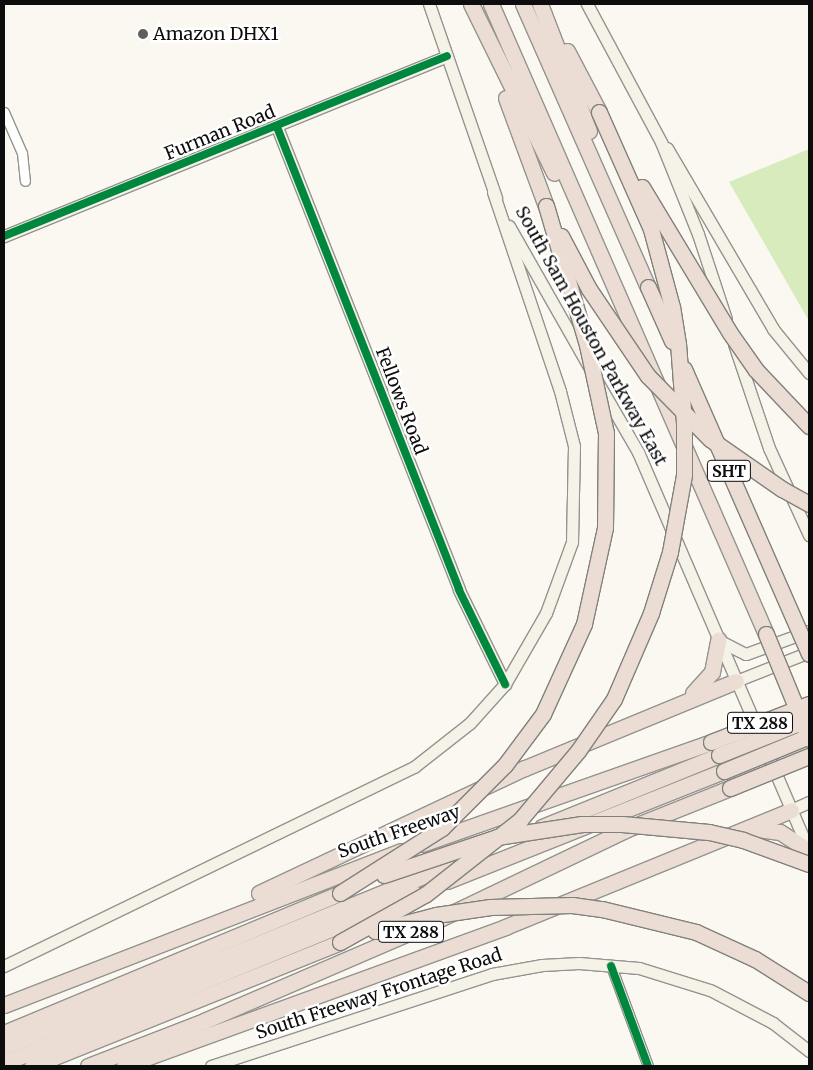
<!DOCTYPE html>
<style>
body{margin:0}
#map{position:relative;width:813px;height:1070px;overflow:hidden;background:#fbf8f1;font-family:Merriweather,serif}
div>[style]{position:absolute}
.forest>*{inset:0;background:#d8ebbc}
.roads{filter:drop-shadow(1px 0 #949390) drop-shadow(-1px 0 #949390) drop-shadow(0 1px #949390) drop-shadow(0 -1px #949390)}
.street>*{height:9px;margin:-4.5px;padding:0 4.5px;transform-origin:4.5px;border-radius:4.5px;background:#fefefd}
.secondary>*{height:11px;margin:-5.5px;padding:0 5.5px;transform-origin:5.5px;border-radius:5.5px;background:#f5f2e8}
.highway>*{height:15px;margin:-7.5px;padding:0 7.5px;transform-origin:7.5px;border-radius:7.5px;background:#ebddd3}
.bridges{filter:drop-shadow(1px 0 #81807d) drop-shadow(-1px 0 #81807d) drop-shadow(0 1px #81807d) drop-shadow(0 -1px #81807d)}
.highway-bridge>*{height:15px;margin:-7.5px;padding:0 7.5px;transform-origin:7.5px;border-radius:7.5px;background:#ebddd3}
.cycleway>*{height:8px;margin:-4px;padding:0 4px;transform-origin:4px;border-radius:4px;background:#00873e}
.dots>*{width:14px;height:14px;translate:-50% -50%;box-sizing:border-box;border:2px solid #fff;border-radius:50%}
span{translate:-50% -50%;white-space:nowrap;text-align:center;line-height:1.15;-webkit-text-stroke:5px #fff;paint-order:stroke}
.shield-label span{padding:1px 4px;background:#fff;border:1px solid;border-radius:4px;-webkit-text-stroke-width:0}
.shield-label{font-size:16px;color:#0d0d0d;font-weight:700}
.poi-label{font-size:18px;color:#0d0d0d}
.left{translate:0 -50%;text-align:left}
.street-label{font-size:18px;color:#0d0d0d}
.frame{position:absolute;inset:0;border:5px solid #0d0d0d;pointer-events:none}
</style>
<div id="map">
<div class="forest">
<div style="clip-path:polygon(809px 149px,809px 321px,729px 182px)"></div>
</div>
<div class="roads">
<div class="street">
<div style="left:4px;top:112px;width:45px;rotate:66.3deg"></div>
<div style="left:22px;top:153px;width:28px;rotate:84deg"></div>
<div style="left:611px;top:966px;width:107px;rotate:69.7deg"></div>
</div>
<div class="secondary">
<div style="left:429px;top:4px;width:205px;rotate:70.9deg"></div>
<div style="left:587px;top:4px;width:157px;rotate:61.8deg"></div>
<div style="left:661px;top:142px;width:99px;rotate:68.1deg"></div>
<div style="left:698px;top:234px;width:89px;rotate:71.8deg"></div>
<div style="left:277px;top:127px;width:497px;rotate:68.5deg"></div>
<div style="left:459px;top:590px;width:105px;rotate:63.9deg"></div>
<div style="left:667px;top:148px;width:210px;rotate:59.6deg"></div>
<div style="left:773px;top:329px;width:57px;rotate:50.7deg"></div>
<div style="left:509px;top:226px;width:162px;rotate:60.4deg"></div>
<div style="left:4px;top:236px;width:478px;rotate:-22.1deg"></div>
<div style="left:734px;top:344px;width:110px;rotate:71.4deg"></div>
<div style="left:769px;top:448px;width:96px;rotate:65.3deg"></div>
<div style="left:598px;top:383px;width:80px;rotate:59.9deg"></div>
<div style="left:638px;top:452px;width:304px;rotate:66.7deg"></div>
<div style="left:718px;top:640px;width:31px;rotate:27deg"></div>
<div style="left:746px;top:654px;width:67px;rotate:-20.1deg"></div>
<div style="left:736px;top:681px;width:79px;rotate:-21.7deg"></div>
<div style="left:764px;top:746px;width:114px;rotate:66.8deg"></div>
<div style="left:791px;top:810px;width:20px;rotate:-24deg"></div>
<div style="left:4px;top:966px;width:456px;rotate:-25.9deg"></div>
<div style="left:414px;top:767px;width:71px;rotate:-38.2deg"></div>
<div style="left:470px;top:723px;width:52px;rotate:-48.1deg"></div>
<div style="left:505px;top:684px;width:82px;rotate:-60deg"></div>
<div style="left:546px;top:613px;width:76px;rotate:-69.9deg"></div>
<div style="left:572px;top:542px;width:96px;rotate:-88.8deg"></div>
<div style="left:574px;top:446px;width:57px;rotate:-104.3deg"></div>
<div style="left:560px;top:391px;width:210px;rotate:-108.6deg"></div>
<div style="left:211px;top:1066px;width:296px;rotate:-18.1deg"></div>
<div style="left:492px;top:974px;width:51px;rotate:-10.2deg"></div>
<div style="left:542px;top:965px;width:37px;rotate:-3deg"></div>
<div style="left:579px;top:963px;width:60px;rotate:4.8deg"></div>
<div style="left:639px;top:968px;width:74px;rotate:17.2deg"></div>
<div style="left:710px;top:990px;width:71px;rotate:27.6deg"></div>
<div style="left:773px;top:1023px;width:46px;rotate:37.9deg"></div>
</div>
<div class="highway">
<div style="left:471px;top:4px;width:188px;rotate:63.8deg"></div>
<div style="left:491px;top:4px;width:687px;rotate:66.42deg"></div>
<div style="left:523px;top:4px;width:309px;rotate:66.2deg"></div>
<div style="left:540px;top:4px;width:136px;rotate:68.9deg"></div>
<div style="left:567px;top:51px;width:69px;rotate:62.3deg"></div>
<div style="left:506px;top:98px;width:115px;rotate:69.7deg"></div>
<div style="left:693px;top:693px;width:28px;rotate:-48deg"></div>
<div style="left:712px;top:672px;width:33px;rotate:-79deg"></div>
<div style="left:542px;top:827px;width:191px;rotate:-22.1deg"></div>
<div style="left:750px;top:828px;width:30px;rotate:8deg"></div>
<div style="left:780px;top:832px;width:35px;rotate:33deg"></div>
<div style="left:422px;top:844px;width:306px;rotate:-19.4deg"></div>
<div style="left:447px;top:881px;width:298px;rotate:-21.7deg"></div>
<div style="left:259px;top:893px;width:294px;rotate:-25.2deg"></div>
<div style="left:525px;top:768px;width:228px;rotate:-22.4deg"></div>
<div style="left:4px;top:1005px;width:426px;rotate:-21.2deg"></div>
<div style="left:4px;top:1033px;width:364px;rotate:-22.6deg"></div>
<div style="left:4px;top:1047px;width:503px;rotate:-22.18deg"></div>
<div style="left:4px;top:1063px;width:445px;rotate:-22.3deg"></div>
<div style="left:32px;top:1066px;width:332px;rotate:-21.9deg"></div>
<div style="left:88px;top:1066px;width:124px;rotate:-21.2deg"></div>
<div style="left:204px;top:1021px;width:243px;rotate:-23.3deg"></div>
<div style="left:427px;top:925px;width:220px;rotate:-25.6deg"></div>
<div style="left:625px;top:830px;width:113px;rotate:-21.8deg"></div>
<div style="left:124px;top:1066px;width:406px;rotate:-20deg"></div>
<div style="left:505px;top:927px;width:309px;rotate:-22.2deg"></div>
</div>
</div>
<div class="bridges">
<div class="highway-bridge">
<div style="left:642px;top:187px;width:170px;rotate:58.9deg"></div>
<div style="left:730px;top:333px;width:45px;rotate:54.9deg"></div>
<div style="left:756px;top:370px;width:77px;rotate:46.6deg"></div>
<div style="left:561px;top:236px;width:60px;rotate:62.2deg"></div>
<div style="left:589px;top:289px;width:105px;rotate:55.9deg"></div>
<div style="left:648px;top:376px;width:88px;rotate:45.5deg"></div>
<div style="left:710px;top:439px;width:88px;rotate:34.8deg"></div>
<div style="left:782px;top:489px;width:31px;rotate:29deg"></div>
<div style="left:648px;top:287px;width:59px;rotate:66deg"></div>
<div style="left:684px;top:369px;width:311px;rotate:66.3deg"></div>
<div style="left:766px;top:634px;width:113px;rotate:67.7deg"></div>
<div style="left:711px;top:742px;width:105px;rotate:-21.2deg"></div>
<div style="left:719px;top:755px;width:97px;rotate:-21.8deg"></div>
<div style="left:724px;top:771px;width:92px;rotate:-22.4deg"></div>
<div style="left:730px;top:788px;width:85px;rotate:-22.1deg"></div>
<div style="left:384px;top:875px;width:119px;rotate:-18.6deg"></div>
<div style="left:497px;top:837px;width:86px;rotate:-8.7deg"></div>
<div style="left:582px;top:824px;width:40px"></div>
<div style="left:622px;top:824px;width:87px;rotate:5.3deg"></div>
<div style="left:709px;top:832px;width:35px;rotate:13deg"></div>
<div style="left:743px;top:840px;width:70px;rotate:20deg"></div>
<div style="left:340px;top:893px;width:121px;rotate:-32.5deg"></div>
<div style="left:442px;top:828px;width:89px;rotate:-45deg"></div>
<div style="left:505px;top:765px;width:64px;rotate:-53.3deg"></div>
<div style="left:543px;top:714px;width:99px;rotate:-65.5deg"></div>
<div style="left:584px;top:624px;width:98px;rotate:-77.7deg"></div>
<div style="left:605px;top:528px;width:95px;rotate:-89.4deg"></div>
<div style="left:606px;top:433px;width:90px;rotate:-102.2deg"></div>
<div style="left:587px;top:345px;width:145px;rotate:-106.4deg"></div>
<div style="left:375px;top:931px;width:63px;rotate:-14.7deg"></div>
<div style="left:436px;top:915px;width:55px;rotate:-8.4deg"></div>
<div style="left:490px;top:907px;width:82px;rotate:-1.4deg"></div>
<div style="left:572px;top:905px;width:30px;rotate:8deg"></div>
<div style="left:602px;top:909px;width:97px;rotate:13.7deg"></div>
<div style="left:696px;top:932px;width:65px;rotate:24.6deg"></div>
<div style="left:755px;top:959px;width:64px;rotate:32.2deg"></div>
<div style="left:340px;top:942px;width:98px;rotate:-29.2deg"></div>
<div style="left:426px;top:894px;width:120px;rotate:-38.2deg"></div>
<div style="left:520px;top:820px;width:90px;rotate:-50deg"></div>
<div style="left:578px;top:751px;width:63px;rotate:-55.3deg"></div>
<div style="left:614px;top:699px;width:94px;rotate:-66.7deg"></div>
<div style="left:651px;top:613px;width:64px;rotate:-72.7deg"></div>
<div style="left:670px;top:552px;width:78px;rotate:-79.7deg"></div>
<div style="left:684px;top:475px;width:52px;rotate:-90deg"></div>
<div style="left:684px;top:423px;width:79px;rotate:-94.3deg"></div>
<div style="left:678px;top:344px;width:37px;rotate:-99deg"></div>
<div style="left:672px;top:307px;width:81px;rotate:-105.1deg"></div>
<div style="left:651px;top:229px;width:128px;rotate:-114deg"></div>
</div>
</div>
<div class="cycleway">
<div style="left:277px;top:127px;width:497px;rotate:68.5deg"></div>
<div style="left:459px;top:590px;width:105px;rotate:63.9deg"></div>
<div style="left:4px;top:236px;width:478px;rotate:-22.1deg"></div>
<div style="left:611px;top:966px;width:107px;rotate:69.7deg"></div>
</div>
<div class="dots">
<div style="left:143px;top:34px;background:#605f5d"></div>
</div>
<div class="shield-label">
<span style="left:729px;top:471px">SHT</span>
<span style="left:760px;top:723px">TX 288</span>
<span style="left:411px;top:932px">TX 288</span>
</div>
<div class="poi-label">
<span class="left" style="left:153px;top:34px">Amazon DHX1</span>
</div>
<div class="street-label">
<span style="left:220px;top:133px;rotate:-22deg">Furman Road</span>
<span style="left:591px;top:336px;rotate:61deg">South Sam Houston Parkway East</span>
<span style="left:401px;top:401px;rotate:69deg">Fellows Road</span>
<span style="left:399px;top:832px;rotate:-19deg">South Freeway</span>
<span style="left:379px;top:994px;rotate:-18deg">South Freeway Frontage Road</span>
</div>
<div class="frame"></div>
</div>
